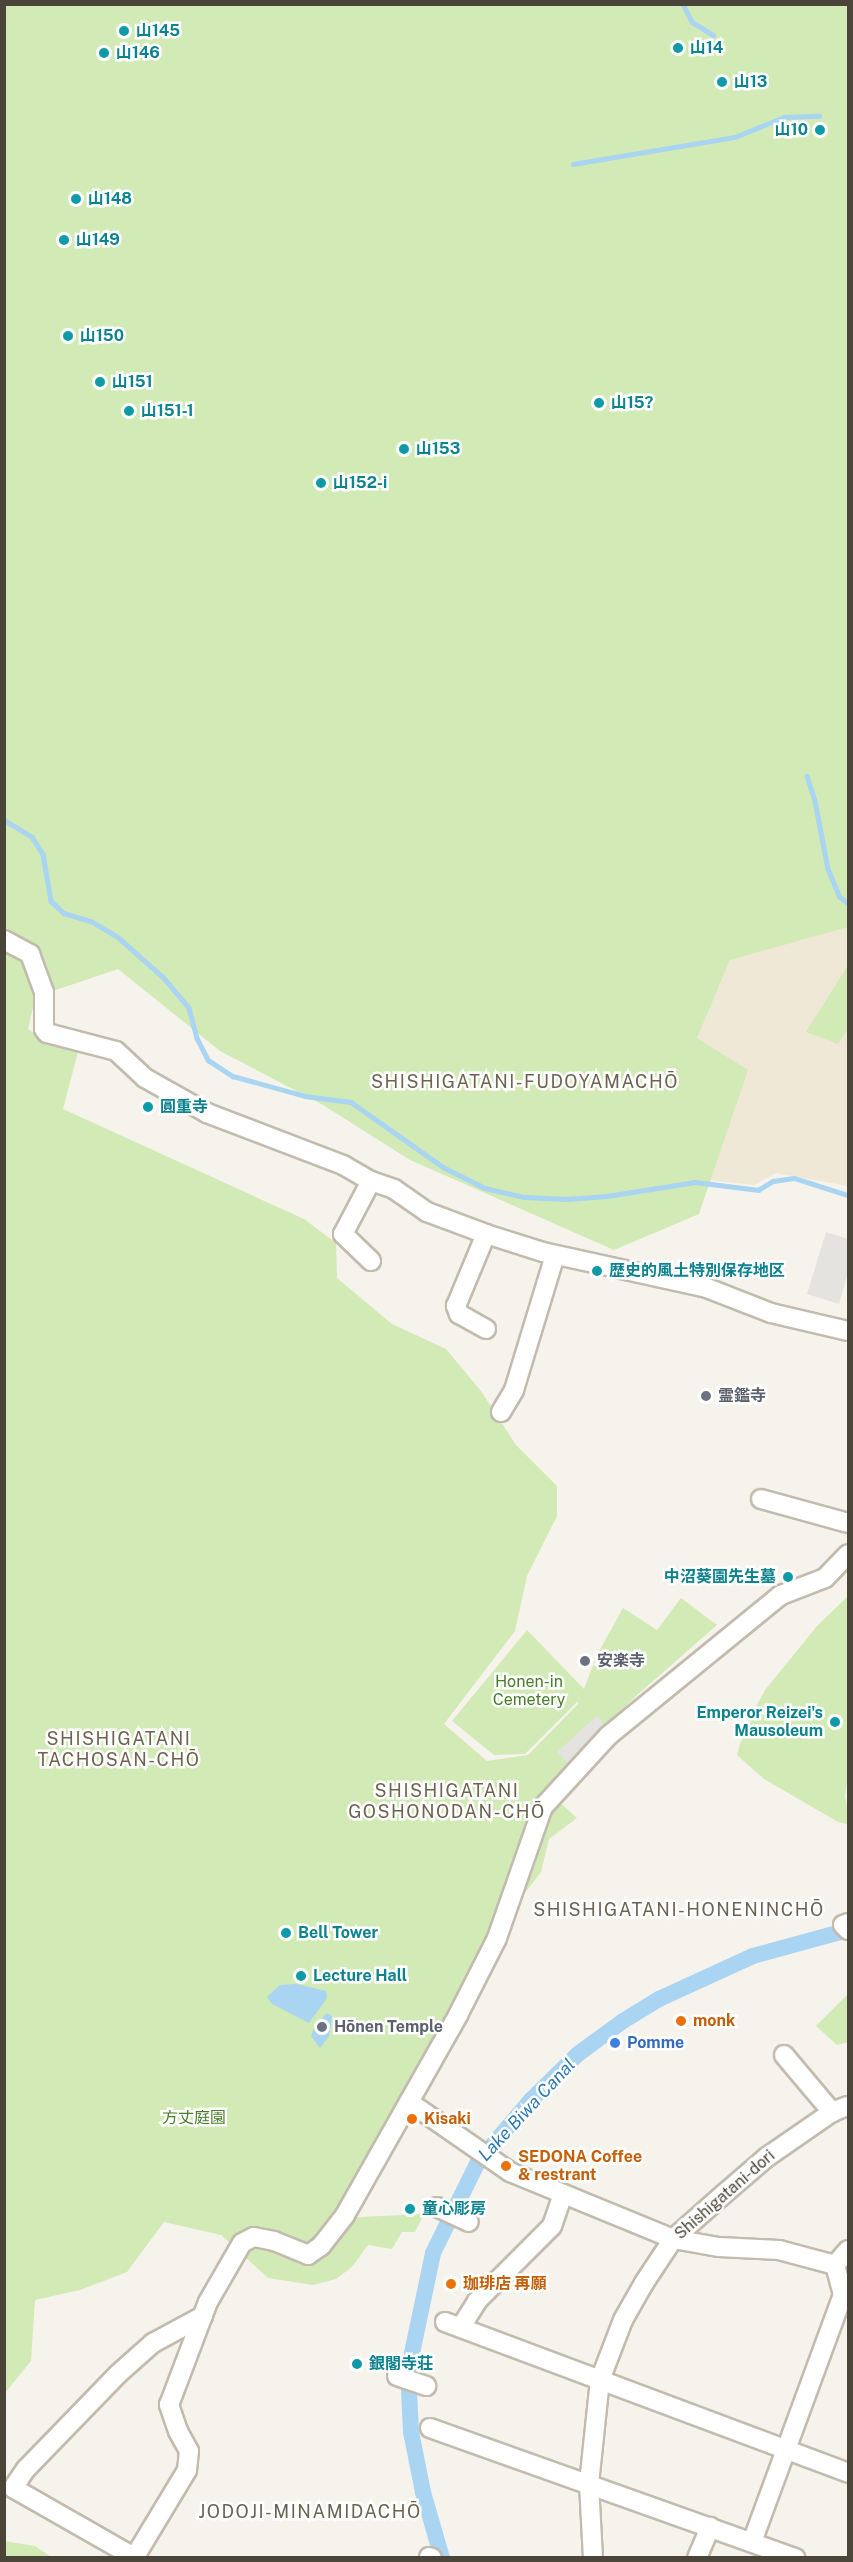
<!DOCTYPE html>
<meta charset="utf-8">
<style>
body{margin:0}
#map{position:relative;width:853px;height:2562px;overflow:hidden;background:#f6f3ec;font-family:"Public Sans","Noto Sans JP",sans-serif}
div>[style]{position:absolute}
.education>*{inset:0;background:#efe8d6}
.green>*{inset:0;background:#d2eab5}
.parking>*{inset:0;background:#e5e3e0}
.water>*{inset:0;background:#a9d4f2}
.stream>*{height:4.5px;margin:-2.25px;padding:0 2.25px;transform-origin:2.25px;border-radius:2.25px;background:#a9d4f2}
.canal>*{height:16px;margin:-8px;padding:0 8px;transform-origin:8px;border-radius:8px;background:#a9d4f2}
.roads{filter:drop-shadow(2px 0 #c2bbae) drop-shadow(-2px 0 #c2bbae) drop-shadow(0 2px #c2bbae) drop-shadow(0 -2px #c2bbae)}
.minor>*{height:18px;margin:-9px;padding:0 9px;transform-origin:9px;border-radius:9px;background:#fff}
.dots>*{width:16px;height:16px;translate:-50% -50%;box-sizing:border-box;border:3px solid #fff;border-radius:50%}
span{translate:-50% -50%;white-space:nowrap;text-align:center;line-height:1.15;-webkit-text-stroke:5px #fff;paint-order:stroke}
.culture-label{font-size:16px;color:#0d838f;font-weight:700}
.left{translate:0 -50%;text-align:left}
.right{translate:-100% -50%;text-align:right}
.worship-label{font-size:16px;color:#5b616d;font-weight:700}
.park-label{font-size:16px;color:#4a7f2a}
.food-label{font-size:16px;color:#c56008;font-weight:700}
.shop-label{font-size:16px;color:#366cbe;font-weight:700}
.street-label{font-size:16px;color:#4b4439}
.neighbourhood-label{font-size:18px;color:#6e6250;letter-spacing:1.5px}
.water-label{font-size:18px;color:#2e7ab2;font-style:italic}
.frame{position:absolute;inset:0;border:6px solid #4b4439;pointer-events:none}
</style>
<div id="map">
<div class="education">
<div style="clip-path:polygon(848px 908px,848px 1186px,776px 1173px,754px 1185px,710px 1180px,667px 1118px,720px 978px,744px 937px)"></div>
</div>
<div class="green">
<div style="clip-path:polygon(5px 5px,848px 5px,848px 927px,730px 960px,697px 1038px,748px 1070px,699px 1214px,614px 1250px,410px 1160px,323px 1105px,220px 1051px,118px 969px,53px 991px,34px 1003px,28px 1029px,44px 1040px,79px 1048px,63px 1109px,304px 1219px,336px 1243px,337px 1278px,392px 1324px,446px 1349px,481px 1391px,516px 1445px,557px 1486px,557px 1516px,527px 1576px,515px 1631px,444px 1724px,487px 1761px,528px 1755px,578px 1704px,578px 1701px,525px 1754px,494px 1755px,452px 1721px,527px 1630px,584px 1689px,597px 1655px,623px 1608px,657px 1630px,681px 1598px,717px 1625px,636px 1696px,568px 1762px,564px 1767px,566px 1769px,547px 1791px,577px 1818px,549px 1839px,541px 1872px,495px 1932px,339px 2218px,424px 2214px,415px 2232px,402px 2232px,392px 2249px,368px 2245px,352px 2267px,336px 2279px,313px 2285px,268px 2278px,221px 2235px,164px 2222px,127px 2272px,80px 2290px,35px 2300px,31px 2361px,5px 2393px)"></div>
<div style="clip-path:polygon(848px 965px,848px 1029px,838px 1044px,806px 1032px)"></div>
<div style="clip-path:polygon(848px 1596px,848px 1776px,845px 1796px,848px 1810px,847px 1824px,838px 1822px,764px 1779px,737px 1755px,744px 1729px,765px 1690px,817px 1626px)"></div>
<div style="clip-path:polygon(848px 1994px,848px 2042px,837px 2045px,816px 2026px)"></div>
<div style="clip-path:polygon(4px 2541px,35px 2546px,51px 2557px,5px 2557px)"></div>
</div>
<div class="parking">
<div style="clip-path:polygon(826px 1232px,848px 1239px,848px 1272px,839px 1304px,807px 1294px)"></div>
<div style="clip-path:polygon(597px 1716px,608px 1728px,569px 1764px,557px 1752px)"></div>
</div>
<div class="water">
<div style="clip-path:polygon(296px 1984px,326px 1991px,327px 1998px,309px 2023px,272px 2004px,267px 1997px,280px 1985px)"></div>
<div style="clip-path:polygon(327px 2013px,332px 2016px,331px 2026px,329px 2036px,320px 2048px,311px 2036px,315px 2025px)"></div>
</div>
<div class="stream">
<div style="left:683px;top:4px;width:20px;rotate:63deg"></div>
<div style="left:692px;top:22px;width:25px;rotate:32deg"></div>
<div style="left:573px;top:164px;width:164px;rotate:-9.5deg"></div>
<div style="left:735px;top:137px;width:53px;rotate:-22.2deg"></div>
<div style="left:784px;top:117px;width:35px;rotate:-2deg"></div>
<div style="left:807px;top:776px;width:26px;rotate:72deg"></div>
<div style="left:815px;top:801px;width:69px;rotate:79.2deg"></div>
<div style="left:828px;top:869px;width:30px;rotate:67deg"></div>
<div style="left:840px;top:897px;width:10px;rotate:37deg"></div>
<div style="left:4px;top:820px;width:33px;rotate:31deg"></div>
<div style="left:32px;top:837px;width:20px;rotate:57deg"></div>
<div style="left:43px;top:854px;width:48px;rotate:80.3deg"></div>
<div style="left:51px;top:901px;width:18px;rotate:43deg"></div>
<div style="left:64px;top:913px;width:28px;rotate:17deg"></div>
<div style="left:91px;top:921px;width:33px;rotate:31deg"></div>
<div style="left:119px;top:938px;width:60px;rotate:41.6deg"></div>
<div style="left:164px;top:978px;width:39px;rotate:50deg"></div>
<div style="left:189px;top:1008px;width:31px;rotate:75deg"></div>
<div style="left:197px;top:1038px;width:25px;rotate:63deg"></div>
<div style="left:208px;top:1060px;width:30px;rotate:33deg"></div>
<div style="left:233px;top:1076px;width:75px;rotate:15.5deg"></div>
<div style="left:305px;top:1096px;width:46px;rotate:7.4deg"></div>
<div style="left:351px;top:1102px;width:113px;rotate:35.2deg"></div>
<div style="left:443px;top:1167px;width:47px;rotate:26.6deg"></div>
<div style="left:485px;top:1188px;width:40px;rotate:13deg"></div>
<div style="left:524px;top:1197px;width:42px;rotate:2.7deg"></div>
<div style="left:566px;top:1199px;width:41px;rotate:-4.2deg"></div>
<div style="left:607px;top:1196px;width:89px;rotate:-9deg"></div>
<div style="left:695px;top:1182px;width:64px;rotate:7.2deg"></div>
<div style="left:758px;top:1190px;width:17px;rotate:-31deg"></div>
<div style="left:773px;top:1181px;width:21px;rotate:-8deg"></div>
<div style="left:794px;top:1178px;width:57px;rotate:17.5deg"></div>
</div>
<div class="canal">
<div style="left:442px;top:2558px;width:69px;rotate:-106.1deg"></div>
<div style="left:423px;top:2492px;width:61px;rotate:-101.3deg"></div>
<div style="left:411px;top:2432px;width:43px;rotate:-92.7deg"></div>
<div style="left:409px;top:2389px;width:36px;rotate:-85deg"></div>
<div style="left:412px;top:2353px;width:102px;rotate:-78.1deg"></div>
<div style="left:433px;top:2253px;width:102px;rotate:-63.7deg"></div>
<div style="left:478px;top:2162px;width:82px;rotate:-49.5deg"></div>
<div style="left:531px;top:2100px;width:66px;rotate:-44.4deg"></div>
<div style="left:578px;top:2054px;width:56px;rotate:-36.3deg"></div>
<div style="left:623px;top:2021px;width:42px;rotate:-31.4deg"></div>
<div style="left:659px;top:1999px;width:103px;rotate:-24.6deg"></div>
<div style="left:753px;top:1956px;width:98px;rotate:-15.3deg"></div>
</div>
<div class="roads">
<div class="minor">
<div style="left:4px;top:940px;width:30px;rotate:28deg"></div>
<div style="left:30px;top:954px;width:40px;rotate:69.8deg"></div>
<div style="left:44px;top:992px;width:37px;rotate:90deg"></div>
<div style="left:44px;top:1029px;width:5px;rotate:53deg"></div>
<div style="left:47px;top:1033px;width:71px;rotate:14.6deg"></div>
<div style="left:116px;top:1051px;width:40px;rotate:43deg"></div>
<div style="left:145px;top:1078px;width:71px;rotate:29.4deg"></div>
<div style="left:207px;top:1113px;width:146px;rotate:20.9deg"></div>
<div style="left:343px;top:1165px;width:32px;rotate:30deg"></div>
<div style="left:371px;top:1181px;width:24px;rotate:19deg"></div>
<div style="left:394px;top:1189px;width:40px;rotate:34.9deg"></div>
<div style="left:427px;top:1212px;width:63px;rotate:20.4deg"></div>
<div style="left:486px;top:1234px;width:60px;rotate:17.5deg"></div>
<div style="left:543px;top:1252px;width:168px;rotate:12.4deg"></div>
<div style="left:707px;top:1288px;width:69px;rotate:21.3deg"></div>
<div style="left:771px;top:1313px;width:79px;rotate:13.2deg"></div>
<div style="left:371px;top:1181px;width:60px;rotate:117.8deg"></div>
<div style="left:343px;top:1234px;width:39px;rotate:44deg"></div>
<div style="left:486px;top:1329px;width:31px;rotate:-151deg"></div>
<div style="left:459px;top:1314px;width:9px;rotate:-111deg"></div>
<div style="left:456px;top:1306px;width:78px;rotate:-67.4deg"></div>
<div style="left:501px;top:1412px;width:26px;rotate:-59deg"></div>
<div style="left:514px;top:1390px;width:141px;rotate:-73.1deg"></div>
<div style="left:761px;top:1499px;width:90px;rotate:15.4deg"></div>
<div style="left:848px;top:1923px;width:5px;rotate:158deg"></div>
<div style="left:843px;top:1925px;width:7px;rotate:45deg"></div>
<div style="left:784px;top:2055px;width:75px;rotate:49.9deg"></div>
<div style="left:409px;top:2102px;width:123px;rotate:34.7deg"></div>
<div style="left:510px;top:2172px;width:176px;rotate:22.3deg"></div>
<div style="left:673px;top:2239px;width:47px;rotate:9.9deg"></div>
<div style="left:719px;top:2247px;width:60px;rotate:2.9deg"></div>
<div style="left:779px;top:2250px;width:58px;rotate:15deg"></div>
<div style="left:835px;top:2265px;width:31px;rotate:75deg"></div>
<div style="left:843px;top:2295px;width:6px;rotate:39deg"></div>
<div style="left:437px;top:2207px;width:35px;rotate:25deg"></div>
<div style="left:835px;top:2265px;width:20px;rotate:-49deg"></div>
<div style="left:445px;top:2322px;width:430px;rotate:20.5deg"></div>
<div style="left:461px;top:2327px;width:31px;rotate:-58deg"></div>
<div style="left:477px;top:2301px;width:106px;rotate:-45deg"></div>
<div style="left:552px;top:2226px;width:34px;rotate:-71deg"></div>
<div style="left:397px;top:2376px;width:31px;rotate:19deg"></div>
<div style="left:430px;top:2428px;width:388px;rotate:19.6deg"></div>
<div style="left:752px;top:2542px;width:263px;rotate:-69.8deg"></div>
<div style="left:134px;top:2557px;width:139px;rotate:-150.3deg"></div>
<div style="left:13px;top:2488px;width:23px;rotate:-56deg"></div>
<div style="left:26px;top:2469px;width:132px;rotate:-45.9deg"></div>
<div style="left:118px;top:2374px;width:47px;rotate:-41.5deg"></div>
<div style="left:153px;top:2343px;width:57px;rotate:-28.4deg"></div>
<div style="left:429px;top:2557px;width:3px;rotate:18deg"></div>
<div style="left:134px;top:2558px;width:103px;rotate:-58.9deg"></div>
<div style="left:187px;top:2470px;width:19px;rotate:-84deg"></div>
<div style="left:189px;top:2451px;width:23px;rotate:-119deg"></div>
<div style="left:178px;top:2431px;width:28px;rotate:-109deg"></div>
<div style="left:169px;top:2405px;width:110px;rotate:-69.3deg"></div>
<div style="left:208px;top:2302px;width:68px;rotate:-60deg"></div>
<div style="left:242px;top:2243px;width:13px;rotate:-27deg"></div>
<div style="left:254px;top:2237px;width:20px;rotate:11deg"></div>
<div style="left:274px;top:2241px;width:37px;rotate:22deg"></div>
<div style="left:308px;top:2255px;width:16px;rotate:-35deg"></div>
<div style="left:321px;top:2246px;width:39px;rotate:-52deg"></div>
<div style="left:345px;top:2215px;width:230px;rotate:-60.5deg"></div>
<div style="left:458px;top:2015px;width:86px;rotate:-63.1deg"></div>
<div style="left:497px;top:1938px;width:139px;rotate:-70.7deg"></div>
<div style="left:543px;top:1807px;width:96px;rotate:-47.5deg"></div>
<div style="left:608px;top:1736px;width:223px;rotate:-39.2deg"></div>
<div style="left:781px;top:1595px;width:47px;rotate:-21.1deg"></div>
<div style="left:825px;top:1578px;width:33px;rotate:-46deg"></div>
<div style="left:593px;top:2558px;width:74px;rotate:-93.1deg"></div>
<div style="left:589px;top:2484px;width:105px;rotate:-84deg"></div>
<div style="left:600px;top:2380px;width:64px;rotate:-69deg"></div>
<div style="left:623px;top:2320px;width:43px;rotate:-60.4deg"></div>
<div style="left:644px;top:2283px;width:53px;rotate:-56.6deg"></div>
<div style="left:673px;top:2239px;width:69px;rotate:-41.5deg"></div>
<div style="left:725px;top:2193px;width:55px;rotate:-40.6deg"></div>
<div style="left:767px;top:2157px;width:79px;rotate:-34.7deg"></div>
<div style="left:832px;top:2112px;width:17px;rotate:-21deg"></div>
<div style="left:697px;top:2558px;width:34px;rotate:-67deg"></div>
</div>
</div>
<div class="dots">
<div style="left:124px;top:31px;background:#0f9aa8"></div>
<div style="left:678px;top:48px;background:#0f9aa8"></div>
<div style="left:104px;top:53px;background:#0f9aa8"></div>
<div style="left:722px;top:82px;background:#0f9aa8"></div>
<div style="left:820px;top:130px;background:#0f9aa8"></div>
<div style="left:76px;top:199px;background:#0f9aa8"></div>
<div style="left:64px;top:240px;background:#0f9aa8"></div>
<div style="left:68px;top:336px;background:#0f9aa8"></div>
<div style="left:100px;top:382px;background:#0f9aa8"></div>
<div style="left:599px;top:403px;background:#0f9aa8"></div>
<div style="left:129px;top:411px;background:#0f9aa8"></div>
<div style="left:404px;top:449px;background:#0f9aa8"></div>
<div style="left:321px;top:483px;background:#0f9aa8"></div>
<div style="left:148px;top:1107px;background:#0f9aa8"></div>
<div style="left:597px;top:1271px;background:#0f9aa8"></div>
<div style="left:706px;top:1396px;background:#6b7280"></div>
<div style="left:788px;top:1577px;background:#0f9aa8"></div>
<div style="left:585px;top:1661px;background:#6b7280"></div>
<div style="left:835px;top:1722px;background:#0f9aa8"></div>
<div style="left:286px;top:1933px;background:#0f9aa8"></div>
<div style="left:301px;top:1976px;background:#0f9aa8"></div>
<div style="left:681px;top:2021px;background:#e8710a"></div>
<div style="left:322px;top:2027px;background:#6b7280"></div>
<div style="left:615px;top:2043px;background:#3f7fe0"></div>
<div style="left:412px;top:2119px;background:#e8710a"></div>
<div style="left:506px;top:2166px;background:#e8710a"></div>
<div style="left:410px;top:2209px;background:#0f9aa8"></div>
<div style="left:451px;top:2284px;background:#e8710a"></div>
<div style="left:357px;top:2364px;background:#0f9aa8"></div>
</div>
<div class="culture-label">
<span class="left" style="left:136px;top:31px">山145</span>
<span class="left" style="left:690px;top:48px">山14</span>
<span class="left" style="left:116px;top:53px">山146</span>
<span class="left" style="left:734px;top:82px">山13</span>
<span class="right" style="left:808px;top:130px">山10</span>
<span class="left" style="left:88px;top:199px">山148</span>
<span class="left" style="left:76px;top:240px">山149</span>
<span class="left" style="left:80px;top:336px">山150</span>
<span class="left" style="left:112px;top:382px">山151</span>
<span class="left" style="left:611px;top:403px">山15?</span>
<span class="left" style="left:141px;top:411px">山151-1</span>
<span class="left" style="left:416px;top:449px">山153</span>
<span class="left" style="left:333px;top:483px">山152-i</span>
<span class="left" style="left:160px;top:1107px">圓重寺</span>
<span class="left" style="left:609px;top:1271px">歴史的風土特別保存地区</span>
<span class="right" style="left:776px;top:1577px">中沼葵園先生墓</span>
<span class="right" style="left:823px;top:1722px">Emperor Reizei's<br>Mausoleum</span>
<span class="left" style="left:298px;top:1933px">Bell Tower</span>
<span class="left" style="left:313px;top:1976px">Lecture Hall</span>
<span class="left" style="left:422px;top:2209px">童心彫房</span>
<span class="left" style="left:369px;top:2364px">銀閣寺荘</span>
</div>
<div class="worship-label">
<span class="left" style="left:718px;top:1396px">霊鑑寺</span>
<span class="left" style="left:597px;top:1661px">安楽寺</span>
<span class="left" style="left:334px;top:2027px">Hōnen Temple</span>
</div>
<div class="park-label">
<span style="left:529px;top:1691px">Honen-in<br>Cemetery</span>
<span style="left:194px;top:2118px">方丈庭園</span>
</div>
<div class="food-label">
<span class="left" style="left:693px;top:2021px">monk</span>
<span class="left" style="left:424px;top:2119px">Kisaki</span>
<span class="left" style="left:518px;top:2166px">SEDONA Coffee<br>&amp; restrant</span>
<span class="left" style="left:463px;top:2284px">珈琲店 再願</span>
</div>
<div class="shop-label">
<span class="left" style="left:627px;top:2043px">Pomme</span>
</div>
<div class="street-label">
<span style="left:725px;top:2195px;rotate:-41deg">Shishigatani-dori</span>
</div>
<div class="neighbourhood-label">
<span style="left:525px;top:1082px">SHISHIGATANI-FUDOYAMACHŌ</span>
<span style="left:119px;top:1750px">SHISHIGATANI<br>TACHOSAN-CHŌ</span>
<span style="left:447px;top:1802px">SHISHIGATANI<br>GOSHONODAN-CHŌ</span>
<span style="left:679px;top:1910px">SHISHIGATANI-HONENINCHŌ</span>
<span style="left:310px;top:2512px">JODOJI-MINAMIDACHŌ</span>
</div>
<div class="water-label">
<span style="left:527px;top:2110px;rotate:-47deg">Lake Biwa Canal</span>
</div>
<div class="frame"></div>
</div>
